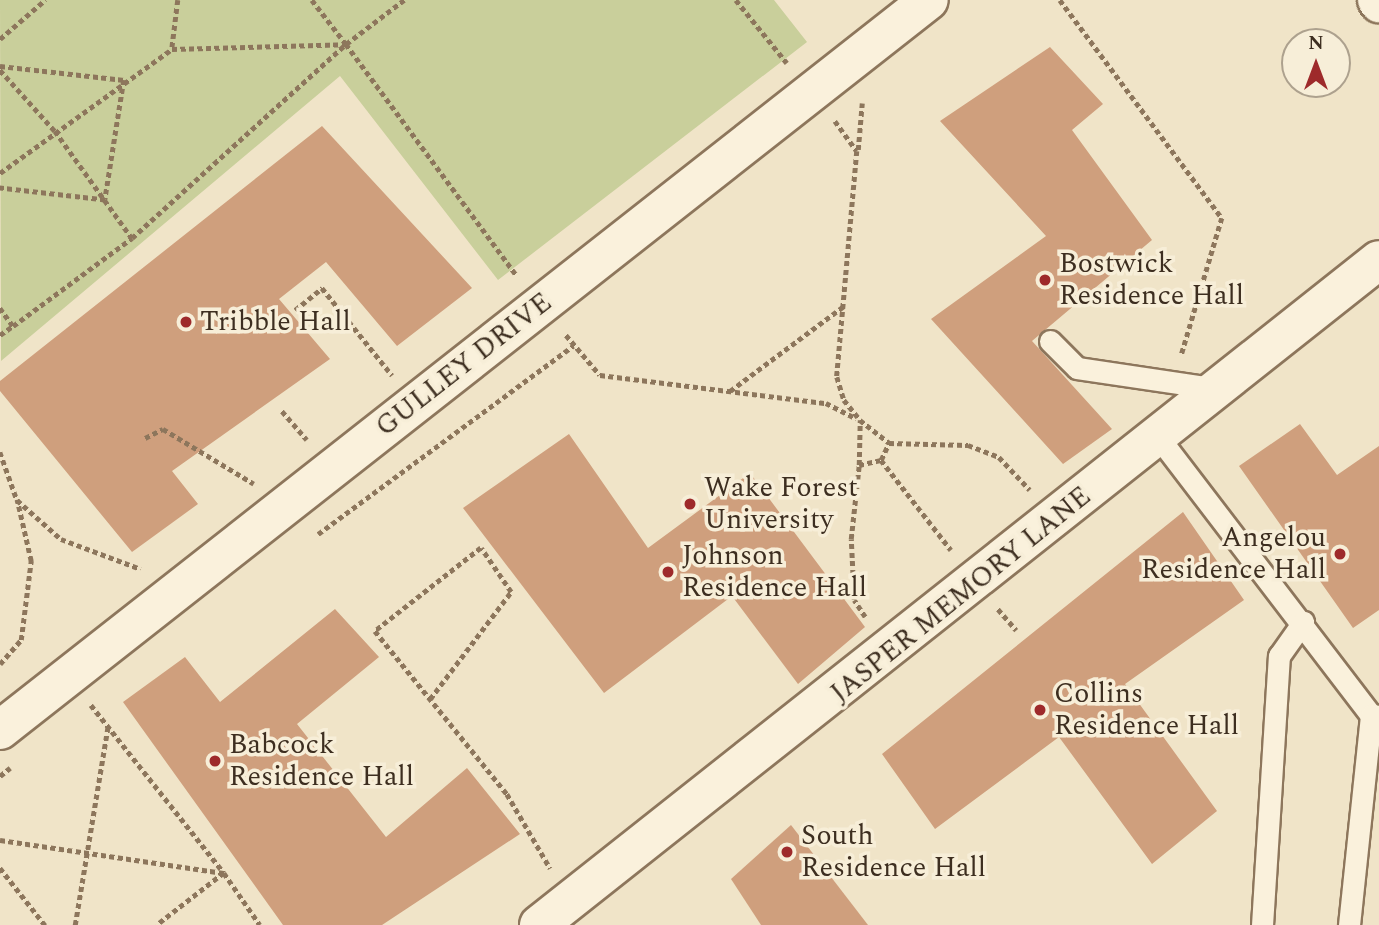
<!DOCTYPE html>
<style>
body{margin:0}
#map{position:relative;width:1379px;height:925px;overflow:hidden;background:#f0e4c8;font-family:Spectral,serif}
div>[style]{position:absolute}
.green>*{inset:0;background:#c9cf9b}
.building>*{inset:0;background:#cf9f7d}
.path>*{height:4.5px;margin-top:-2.25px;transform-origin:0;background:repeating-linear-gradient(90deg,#8d765c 0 5px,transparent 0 8.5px)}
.roads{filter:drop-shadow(2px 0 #8d765c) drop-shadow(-2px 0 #8d765c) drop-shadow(0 2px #8d765c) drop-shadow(0 -2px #8d765c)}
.service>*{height:21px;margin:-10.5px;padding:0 10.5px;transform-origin:10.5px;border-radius:10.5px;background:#faf1dc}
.minor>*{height:38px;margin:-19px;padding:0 19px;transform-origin:19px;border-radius:19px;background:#faf1dc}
.dots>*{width:19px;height:19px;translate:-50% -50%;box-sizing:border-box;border:4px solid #f7eed8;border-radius:50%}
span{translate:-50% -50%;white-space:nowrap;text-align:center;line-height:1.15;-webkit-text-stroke:7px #f7eed8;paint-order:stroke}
.poi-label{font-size:28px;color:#3d2e20}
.left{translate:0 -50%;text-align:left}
.right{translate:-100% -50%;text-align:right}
.street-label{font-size:28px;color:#3d2e20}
.north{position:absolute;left:1281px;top:28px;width:70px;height:70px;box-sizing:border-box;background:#f7eed8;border:2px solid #ada18e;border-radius:50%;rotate:0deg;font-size:19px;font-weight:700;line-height:28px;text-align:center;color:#3d2e20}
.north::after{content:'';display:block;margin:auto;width:24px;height:32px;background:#9e2a2b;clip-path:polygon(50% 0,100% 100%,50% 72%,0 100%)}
</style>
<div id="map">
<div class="green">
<div style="clip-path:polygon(0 0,774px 0,807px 42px,498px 280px,340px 76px,1px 361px)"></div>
</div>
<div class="building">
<div style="clip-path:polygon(1050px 47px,1103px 104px,1072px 130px,1152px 240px,1032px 341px,1112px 429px,1063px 464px,931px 319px,1046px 236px,940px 121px)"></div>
<div style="clip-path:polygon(322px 126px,472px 288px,397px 346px,326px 262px,279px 299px,330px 359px,172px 471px,198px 504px,132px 552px,0 391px,0 381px)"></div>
<div style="clip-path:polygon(1300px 424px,1337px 475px,1379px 446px,1379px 610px,1353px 628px,1239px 466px)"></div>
<div style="clip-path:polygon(569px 434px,648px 548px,750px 473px,865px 627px,798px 684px,732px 596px,604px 693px,463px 508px)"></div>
<div style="clip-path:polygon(1183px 512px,1244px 600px,1125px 684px,1217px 811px,1152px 864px,1059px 737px,935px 829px,882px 754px)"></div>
<div style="clip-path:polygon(335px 609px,379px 657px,297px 724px,386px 837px,467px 768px,520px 834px,382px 925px,283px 925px,123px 702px,185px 657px,220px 702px)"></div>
<div style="clip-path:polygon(791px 825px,868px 925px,761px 925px,731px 879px)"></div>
</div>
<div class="path">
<div style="left:178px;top:0;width:49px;rotate:97deg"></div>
<div style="left:172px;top:49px;width:174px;rotate:-1.6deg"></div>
<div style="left:346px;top:44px;width:288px;rotate:53.6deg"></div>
<div style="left:312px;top:0;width:56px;rotate:52.3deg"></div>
<div style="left:346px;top:44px;width:73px;rotate:-37.2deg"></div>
<div style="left:736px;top:0;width:81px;rotate:51deg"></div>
<div style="left:1060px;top:0;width:272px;rotate:53.4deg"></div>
<div style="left:1222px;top:218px;width:144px;rotate:106.5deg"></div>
<div style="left:0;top:39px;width:60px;rotate:-40.9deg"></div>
<div style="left:0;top:66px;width:125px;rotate:6.4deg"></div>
<div style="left:124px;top:80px;width:121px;rotate:99deg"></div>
<div style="left:105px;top:200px;width:106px;rotate:-173.5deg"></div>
<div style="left:0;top:70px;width:82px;rotate:48deg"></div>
<div style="left:55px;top:131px;width:132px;rotate:54.3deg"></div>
<div style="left:835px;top:121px;width:37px;rotate:54deg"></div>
<div style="left:857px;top:151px;width:227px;rotate:95.1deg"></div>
<div style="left:837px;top:377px;width:24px;rotate:73deg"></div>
<div style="left:844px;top:400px;width:26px;rotate:51deg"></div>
<div style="left:858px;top:150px;width:47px;rotate:-85.1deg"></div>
<div style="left:0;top:173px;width:212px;rotate:-35.8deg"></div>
<div style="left:0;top:308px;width:22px;rotate:54deg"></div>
<div style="left:13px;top:326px;width:148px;rotate:-36.5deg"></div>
<div style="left:132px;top:238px;width:287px;rotate:-42.2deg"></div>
<div style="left:295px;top:310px;width:35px;rotate:-39deg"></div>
<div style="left:322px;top:288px;width:112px;rotate:51.2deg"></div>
<div style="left:0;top:335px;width:16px;rotate:-35deg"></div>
<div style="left:566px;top:335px;width:52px;rotate:49.6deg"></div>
<div style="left:600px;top:375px;width:228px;rotate:7.1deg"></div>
<div style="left:826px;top:403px;width:34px;rotate:27deg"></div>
<div style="left:730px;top:391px;width:142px;rotate:-36.7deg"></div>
<div style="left:282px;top:411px;width:38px;rotate:49deg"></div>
<div style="left:145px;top:438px;width:20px;rotate:-27deg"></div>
<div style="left:163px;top:429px;width:106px;rotate:31.1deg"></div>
<div style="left:0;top:452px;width:51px;rotate:70.5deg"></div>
<div style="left:17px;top:500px;width:59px;rotate:41.6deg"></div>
<div style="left:61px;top:539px;width:85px;rotate:20.6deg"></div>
<div style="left:881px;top:460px;width:114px;rotate:52.1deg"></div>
<div style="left:859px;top:465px;width:45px;rotate:-88.7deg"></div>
<div style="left:860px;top:420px;width:37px;rotate:38deg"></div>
<div style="left:318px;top:534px;width:317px;rotate:-36.4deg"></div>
<div style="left:998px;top:609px;width:28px;rotate:49deg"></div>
<div style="left:865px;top:617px;width:20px;rotate:-123deg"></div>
<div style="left:854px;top:600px;width:61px;rotate:-92.8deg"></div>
<div style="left:851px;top:539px;width:74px;rotate:-83.8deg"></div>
<div style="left:859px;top:465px;width:23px;rotate:-13deg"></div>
<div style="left:881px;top:460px;width:19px;rotate:-65deg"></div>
<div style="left:889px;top:443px;width:79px;rotate:1.5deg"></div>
<div style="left:968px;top:445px;width:33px;rotate:21deg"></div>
<div style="left:999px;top:457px;width:45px;rotate:46.8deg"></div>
<div style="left:0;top:664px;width:32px;rotate:-49deg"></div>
<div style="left:21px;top:640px;width:80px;rotate:-82.8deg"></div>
<div style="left:31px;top:561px;width:63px;rotate:-102.9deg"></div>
<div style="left:430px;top:699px;width:134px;rotate:-52.9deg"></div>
<div style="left:511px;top:592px;width:53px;rotate:-124.3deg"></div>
<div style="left:481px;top:548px;width:135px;rotate:141.9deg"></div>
<div style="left:375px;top:631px;width:210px;rotate:51deg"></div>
<div style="left:507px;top:794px;width:86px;rotate:59.8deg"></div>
<div style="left:91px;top:705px;width:214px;rotate:51.6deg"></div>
<div style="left:224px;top:873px;width:85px;rotate:142.2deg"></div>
<div style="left:0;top:776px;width:13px;rotate:-39deg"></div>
<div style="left:0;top:840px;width:226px;rotate:8.4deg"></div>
<div style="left:224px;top:873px;width:63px;rotate:55.3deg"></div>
<div style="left:0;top:868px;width:73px;rotate:51.7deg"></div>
<div style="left:75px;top:925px;width:202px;rotate:-80.6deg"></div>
</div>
<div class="roads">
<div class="service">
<div style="left:1050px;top:341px;width:38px;rotate:45deg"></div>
<div style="left:1077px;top:368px;width:144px;rotate:8.4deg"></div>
<div style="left:1159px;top:438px;width:349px;rotate:52.6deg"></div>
<div style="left:1371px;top:715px;width:8px;rotate:7deg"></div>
<div style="left:1262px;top:925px;width:270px;rotate:-86.4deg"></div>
<div style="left:1279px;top:656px;width:42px;rotate:-54.8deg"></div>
<div style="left:1349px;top:925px;width:211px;rotate:-84deg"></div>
</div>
<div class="minor">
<div style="left:1377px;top:0;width:4px;rotate:56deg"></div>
<div style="left:0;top:730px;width:1181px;rotate:-38.16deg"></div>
<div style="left:539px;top:925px;width:1071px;rotate:-38.37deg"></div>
</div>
</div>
<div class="dots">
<div style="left:1045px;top:280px;background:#9e2a2b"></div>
<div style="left:186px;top:322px;background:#9e2a2b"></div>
<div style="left:690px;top:504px;background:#9e2a2b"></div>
<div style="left:1340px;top:554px;background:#9e2a2b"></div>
<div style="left:668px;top:572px;background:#9e2a2b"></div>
<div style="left:1040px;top:710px;background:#9e2a2b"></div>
<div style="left:215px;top:761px;background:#9e2a2b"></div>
<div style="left:787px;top:852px;background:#9e2a2b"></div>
</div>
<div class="poi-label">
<span class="left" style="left:1059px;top:280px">Bostwick<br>Residence Hall</span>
<span class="left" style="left:200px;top:322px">Tribble Hall</span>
<span class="left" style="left:704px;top:504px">Wake Forest<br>University</span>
<span class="right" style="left:1326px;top:554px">Angelou<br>Residence Hall</span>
<span class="left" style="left:682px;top:572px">Johnson<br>Residence Hall</span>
<span class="left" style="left:1054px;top:710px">Collins<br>Residence Hall</span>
<span class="left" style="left:229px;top:761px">Babcock<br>Residence Hall</span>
<span class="left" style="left:801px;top:852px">South<br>Residence Hall</span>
</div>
<div class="street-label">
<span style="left:464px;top:365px;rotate:-38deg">GULLEY DRIVE</span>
<span style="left:961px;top:595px;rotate:-39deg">JASPER MEMORY LANE</span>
</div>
<div class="north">N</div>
</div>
